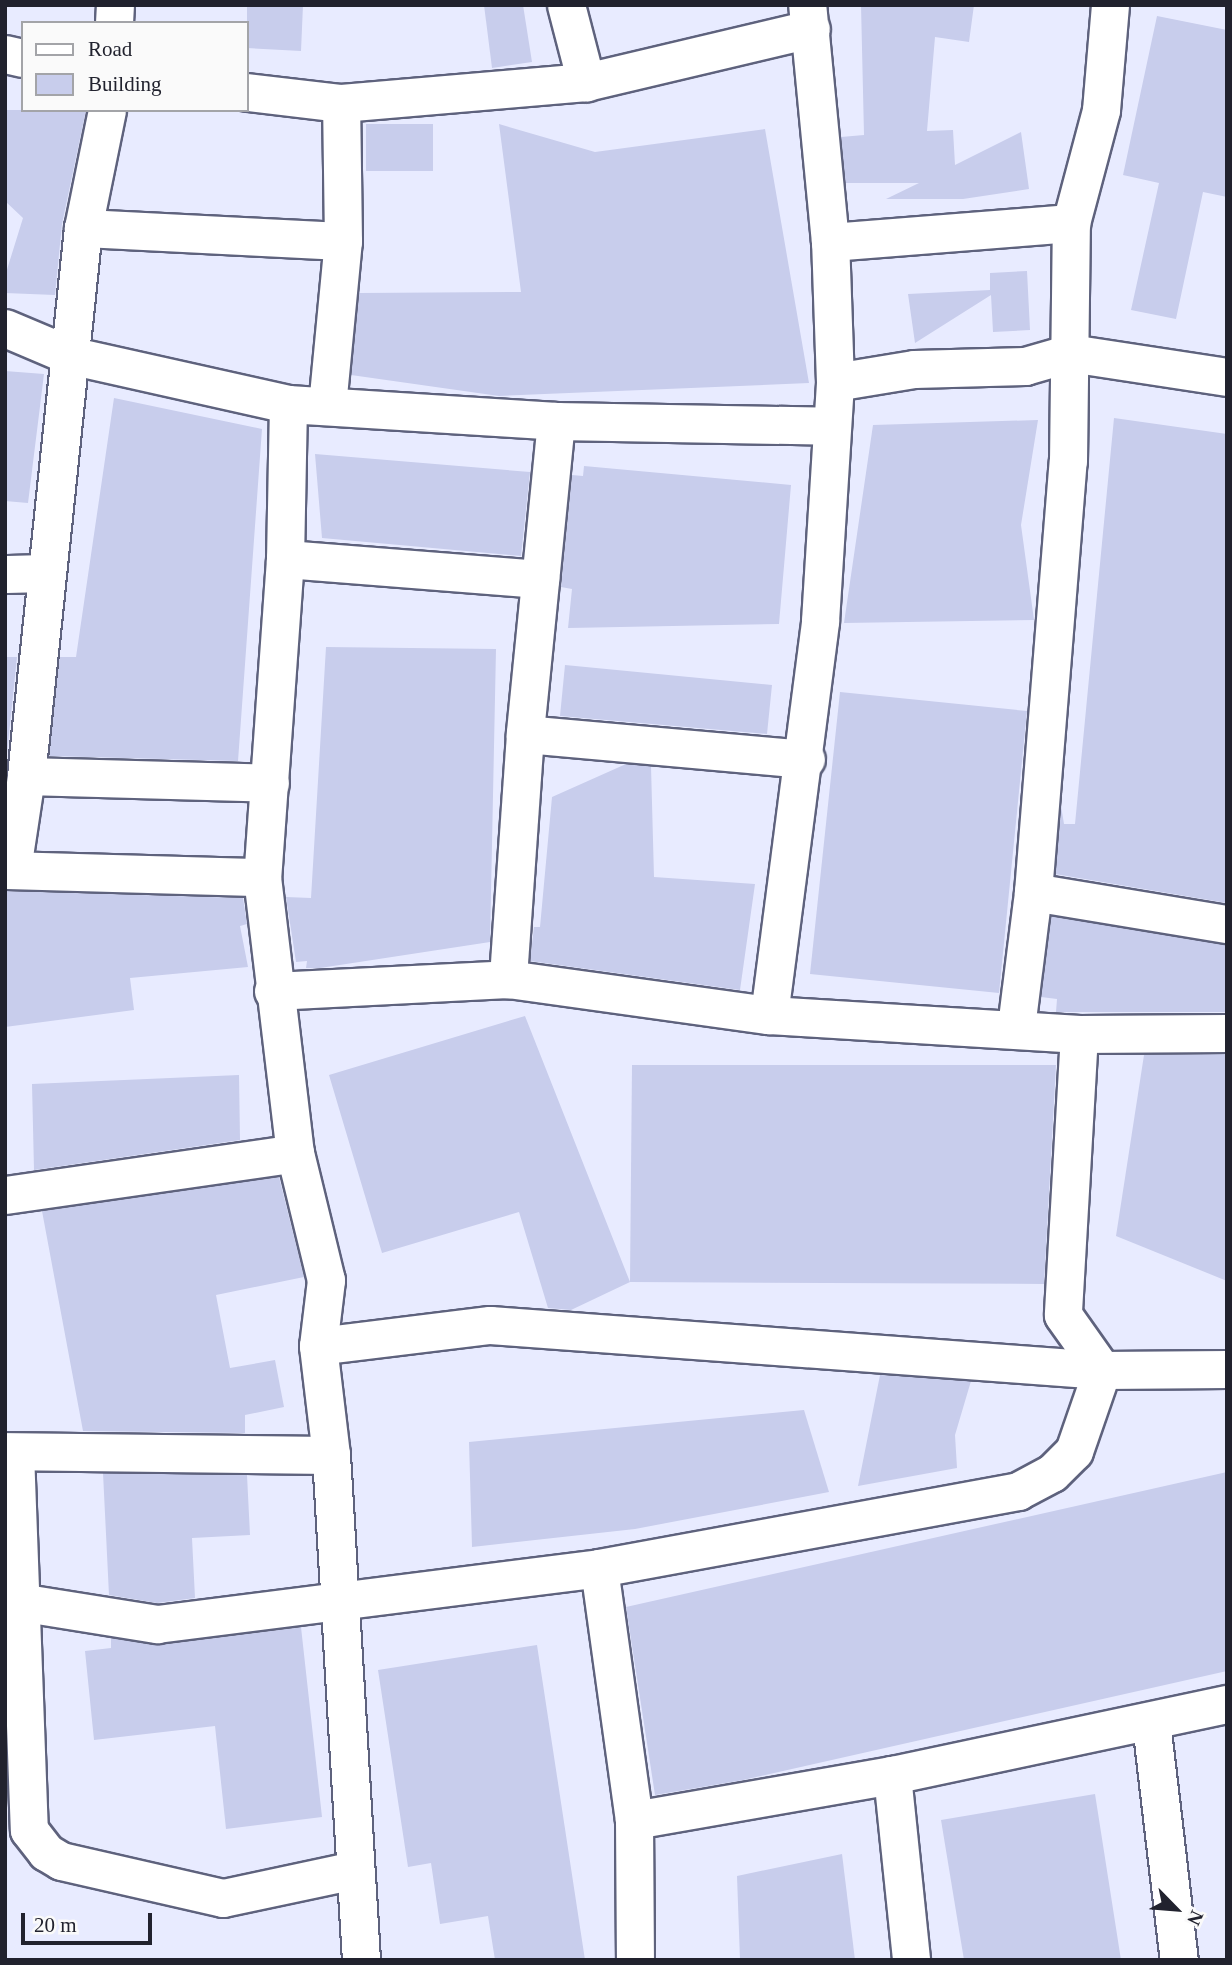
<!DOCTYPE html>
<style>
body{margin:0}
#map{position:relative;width:1232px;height:1965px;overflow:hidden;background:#e8ebff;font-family:"Times New Roman",serif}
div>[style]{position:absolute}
.building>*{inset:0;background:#c8cdec}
.roads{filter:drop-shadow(2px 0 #5e627d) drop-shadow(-2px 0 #5e627d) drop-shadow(0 2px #5e627d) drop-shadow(0 -2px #5e627d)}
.street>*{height:37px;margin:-18.5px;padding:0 18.5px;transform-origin:18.5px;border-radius:18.5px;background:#fff}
span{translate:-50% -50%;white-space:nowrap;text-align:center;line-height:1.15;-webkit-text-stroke:5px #fafafa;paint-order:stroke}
.frame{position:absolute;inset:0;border:7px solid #21222e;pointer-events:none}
.legend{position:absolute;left:21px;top:21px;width:228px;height:91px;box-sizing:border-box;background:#fafafa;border:2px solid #a3a4a8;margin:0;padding:9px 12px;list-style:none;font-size:21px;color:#21222e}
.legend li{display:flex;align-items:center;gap:14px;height:35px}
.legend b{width:35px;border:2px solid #a3a4a8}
.north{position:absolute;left:1141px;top:1874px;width:70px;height:70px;-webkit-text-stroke:5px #fafafa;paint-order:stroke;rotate:115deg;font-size:19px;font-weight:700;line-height:28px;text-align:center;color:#21222e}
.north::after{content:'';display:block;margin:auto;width:24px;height:32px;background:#21222e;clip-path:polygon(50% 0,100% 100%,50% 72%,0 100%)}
.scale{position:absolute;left:21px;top:1913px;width:131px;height:32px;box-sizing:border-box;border:4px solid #21222e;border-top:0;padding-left:9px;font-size:21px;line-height:24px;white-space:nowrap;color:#21222e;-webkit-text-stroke:5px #fafafa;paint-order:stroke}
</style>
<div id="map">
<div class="building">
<div style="clip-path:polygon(247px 5px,303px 5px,301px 51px,247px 48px)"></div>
<div style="clip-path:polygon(484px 5px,523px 5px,532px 62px,492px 68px)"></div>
<div style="clip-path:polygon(861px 5px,974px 5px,969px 42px,935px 37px,927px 131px,953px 130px,955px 165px,1021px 132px,1029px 189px,963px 199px,886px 199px,919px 183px,845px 183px,841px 137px,864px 135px)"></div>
<div style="clip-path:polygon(1157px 16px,1227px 30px,1227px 197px,1203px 192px,1176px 319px,1131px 310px,1159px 183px,1123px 175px)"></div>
<div style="clip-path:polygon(5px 110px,86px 110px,62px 224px,55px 295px,5px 293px,5px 276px,23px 218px,5px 201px)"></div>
<div style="clip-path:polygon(366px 124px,433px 124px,433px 171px,366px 171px)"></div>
<div style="clip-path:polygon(499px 124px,595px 152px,765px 129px,809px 383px,499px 396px,351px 375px,359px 293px,521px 292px)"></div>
<div style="clip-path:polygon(1027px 271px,1030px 330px,993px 332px,991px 295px,915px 343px,908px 294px,990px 290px,990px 273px)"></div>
<div style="clip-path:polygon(5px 371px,44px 374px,28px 503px,5px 501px)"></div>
<div style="clip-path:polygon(114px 398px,262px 429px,238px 761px,49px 756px,59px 657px,76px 657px)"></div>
<div style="clip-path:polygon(1114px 418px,1227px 434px,1227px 903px,1055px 874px,1061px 806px,1064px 824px,1075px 824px)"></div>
<div style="clip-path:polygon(1038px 420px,1021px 525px,1034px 620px,844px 623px,873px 425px)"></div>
<div style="clip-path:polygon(315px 454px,530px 472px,521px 556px,322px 538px)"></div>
<div style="clip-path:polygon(584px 466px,791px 485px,779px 624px,568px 628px,572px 589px,561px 587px,572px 475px,583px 476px)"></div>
<div style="clip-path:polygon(326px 647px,496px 649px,490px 942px,320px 968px,306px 968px,307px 961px,296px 962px,286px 897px,311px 898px)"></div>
<div style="clip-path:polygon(5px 657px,17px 657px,5px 773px)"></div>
<div style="clip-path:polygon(565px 665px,772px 685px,767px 734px,560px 716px)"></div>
<div style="clip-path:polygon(840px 692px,1027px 711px,999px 993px,810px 974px)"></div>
<div style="clip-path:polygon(626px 764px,651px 766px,654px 877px,755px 884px,740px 990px,530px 961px,534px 927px,540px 927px,552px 797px)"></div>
<div style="clip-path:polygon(5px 891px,243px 898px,247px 924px,240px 926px,248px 967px,130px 978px,134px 1010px,5px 1027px)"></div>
<div style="clip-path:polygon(1051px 916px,1227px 944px,1227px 1012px,1056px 1012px,1057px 999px,1041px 997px)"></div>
<div style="clip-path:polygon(525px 1016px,630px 1282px,571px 1310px,548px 1308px,519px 1212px,382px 1253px,329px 1075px)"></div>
<div style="clip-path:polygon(1227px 1054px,1227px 1281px,1116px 1236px,1144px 1055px)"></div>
<div style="clip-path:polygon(632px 1065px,1056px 1065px,1044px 1284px,630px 1282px)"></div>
<div style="clip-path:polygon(239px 1075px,240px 1140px,34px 1170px,32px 1084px)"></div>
<div style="clip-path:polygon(279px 1177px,304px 1277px,216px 1295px,230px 1368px,275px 1360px,284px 1407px,245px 1415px,245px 1433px,83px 1431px,42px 1211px)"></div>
<div style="clip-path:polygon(880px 1375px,971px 1381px,955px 1435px,957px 1468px,858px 1486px)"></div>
<div style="clip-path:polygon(804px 1410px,829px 1492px,635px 1529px,472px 1547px,469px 1442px)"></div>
<div style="clip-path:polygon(1227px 1472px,1227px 1671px,743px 1780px,655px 1795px,626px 1607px)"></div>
<div style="clip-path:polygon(103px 1473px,247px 1475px,250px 1535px,192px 1538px,195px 1598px,157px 1603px,109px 1595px)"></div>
<div style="clip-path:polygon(301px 1627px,322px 1817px,226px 1829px,215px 1726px,94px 1740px,85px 1651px,111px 1648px,111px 1638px,159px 1645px)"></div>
<div style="clip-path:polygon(537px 1645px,585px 1960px,495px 1960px,488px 1916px,440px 1924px,431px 1863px,408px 1867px,378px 1670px)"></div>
<div style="clip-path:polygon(1095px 1794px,1121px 1960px,964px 1960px,941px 1820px)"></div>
<div style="clip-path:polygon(842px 1854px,855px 1960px,740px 1960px,737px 1876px)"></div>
</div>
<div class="roads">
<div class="street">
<div style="left:566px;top:5px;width:80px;rotate:75.4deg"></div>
<div style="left:114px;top:23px;width:18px;rotate:-87deg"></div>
<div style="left:5px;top:54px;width:18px;rotate:13deg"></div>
<div style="left:247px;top:92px;width:95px;rotate:6.7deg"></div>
<div style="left:341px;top:103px;width:246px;rotate:-4.9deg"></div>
<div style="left:586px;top:82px;width:231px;rotate:-13.3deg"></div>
<div style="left:83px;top:228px;width:260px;rotate:2.9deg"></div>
<div style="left:830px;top:242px;width:242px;rotate:-4.5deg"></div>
<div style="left:5px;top:328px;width:69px;rotate:22.9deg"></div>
<div style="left:69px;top:355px;width:224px;rotate:12.6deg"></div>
<div style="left:288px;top:404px;width:269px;rotate:3.6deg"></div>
<div style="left:556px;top:421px;width:275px;rotate:1deg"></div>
<div style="left:835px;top:382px;width:80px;rotate:-9.3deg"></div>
<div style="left:914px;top:369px;width:111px;rotate:-1.5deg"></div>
<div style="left:1025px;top:366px;width:47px;rotate:-16.1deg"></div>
<div style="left:1070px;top:353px;width:159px;rotate:8.7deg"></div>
<div style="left:288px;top:404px;width:155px;rotate:91.1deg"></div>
<div style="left:285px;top:559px;width:319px;rotate:94.1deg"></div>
<div style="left:262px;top:877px;width:278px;rotate:83.2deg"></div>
<div style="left:295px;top:1153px;width:131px;rotate:76.3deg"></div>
<div style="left:326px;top:1280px;width:66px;rotate:96.9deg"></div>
<div style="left:318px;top:1346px;width:110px;rotate:83.2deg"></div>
<div style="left:331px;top:1455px;width:506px;rotate:86.6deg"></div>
<div style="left:327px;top:406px;width:166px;rotate:-84.5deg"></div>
<div style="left:343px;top:241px;width:138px;rotate:-90.8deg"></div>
<div style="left:556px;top:421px;width:315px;rotate:95.7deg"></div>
<div style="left:525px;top:734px;width:246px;rotate:94deg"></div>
<div style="left:508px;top:979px;width:263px;rotate:7.9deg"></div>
<div style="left:769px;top:1015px;width:311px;rotate:3.5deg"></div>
<div style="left:1079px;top:1034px;width:148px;rotate:-0.4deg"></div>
<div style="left:285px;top:559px;width:256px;rotate:4.5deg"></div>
<div style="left:5px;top:574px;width:40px;rotate:-1.4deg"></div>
<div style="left:525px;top:734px;width:282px;rotate:5.1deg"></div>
<div style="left:26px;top:776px;width:244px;rotate:1.6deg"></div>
<div style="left:5px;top:870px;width:7px;rotate:-8deg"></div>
<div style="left:12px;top:869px;width:94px;rotate:-81.4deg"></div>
<div style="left:26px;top:776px;width:551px;rotate:-84.06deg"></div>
<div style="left:83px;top:228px;width:120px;rotate:-78.5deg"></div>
<div style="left:5px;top:870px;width:257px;rotate:1.6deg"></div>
<div style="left:1033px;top:892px;width:197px;rotate:9.4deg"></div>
<div style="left:273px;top:991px;width:235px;rotate:-2.9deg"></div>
<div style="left:769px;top:1015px;width:397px;rotate:-82.6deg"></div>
<div style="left:820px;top:621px;width:239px;rotate:-86.4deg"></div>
<div style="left:835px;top:382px;width:140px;rotate:-92deg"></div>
<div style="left:830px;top:242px;width:238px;rotate:-95.5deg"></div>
<div style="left:1016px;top:1027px;width:136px;rotate:-82.8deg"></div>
<div style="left:1033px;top:892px;width:432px;rotate:-85.4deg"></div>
<div style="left:1068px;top:461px;width:238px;rotate:-89.3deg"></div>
<div style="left:1071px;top:223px;width:117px;rotate:-75.1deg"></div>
<div style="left:1101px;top:110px;width:105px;rotate:-85.1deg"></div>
<div style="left:1079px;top:1034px;width:281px;rotate:93.3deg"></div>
<div style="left:1063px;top:1315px;width:67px;rotate:54.7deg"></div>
<div style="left:5px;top:1195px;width:293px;rotate:-8.2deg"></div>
<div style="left:318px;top:1346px;width:173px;rotate:-7deg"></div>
<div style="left:490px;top:1325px;width:614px;rotate:4.21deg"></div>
<div style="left:1102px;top:1370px;width:125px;rotate:-0.5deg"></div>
<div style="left:5px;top:1451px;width:326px;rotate:0.7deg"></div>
<div style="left:15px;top:1452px;width:378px;rotate:87.9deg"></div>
<div style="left:29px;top:1830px;width:28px;rotate:52deg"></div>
<div style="left:46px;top:1852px;width:17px;rotate:31deg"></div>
<div style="left:61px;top:1861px;width:166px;rotate:12.9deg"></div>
<div style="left:223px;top:1898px;width:135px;rotate:-12deg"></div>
<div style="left:599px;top:1568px;width:254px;rotate:82.1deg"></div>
<div style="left:634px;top:1820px;width:140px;rotate:89.6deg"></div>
<div style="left:19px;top:1602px;width:140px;rotate:9.1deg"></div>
<div style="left:157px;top:1624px;width:446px;rotate:-7.2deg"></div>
<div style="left:599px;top:1568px;width:426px;rotate:-10.4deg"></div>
<div style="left:1018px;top:1491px;width:38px;rotate:-28deg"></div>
<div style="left:1052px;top:1473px;width:31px;rotate:-45deg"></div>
<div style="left:1074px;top:1451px;width:86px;rotate:-70.9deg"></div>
<div style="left:1151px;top:1723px;width:239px;rotate:83.3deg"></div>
<div style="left:892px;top:1775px;width:186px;rotate:84.1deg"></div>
<div style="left:634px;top:1820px;width:262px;rotate:-9.9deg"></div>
<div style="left:892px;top:1775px;width:342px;rotate:-12deg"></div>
</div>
</div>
<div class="frame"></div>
<ul class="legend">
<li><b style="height:9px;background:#fff"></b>Road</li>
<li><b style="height:19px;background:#c8cdec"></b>Building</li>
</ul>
<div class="north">N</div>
<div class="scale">20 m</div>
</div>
